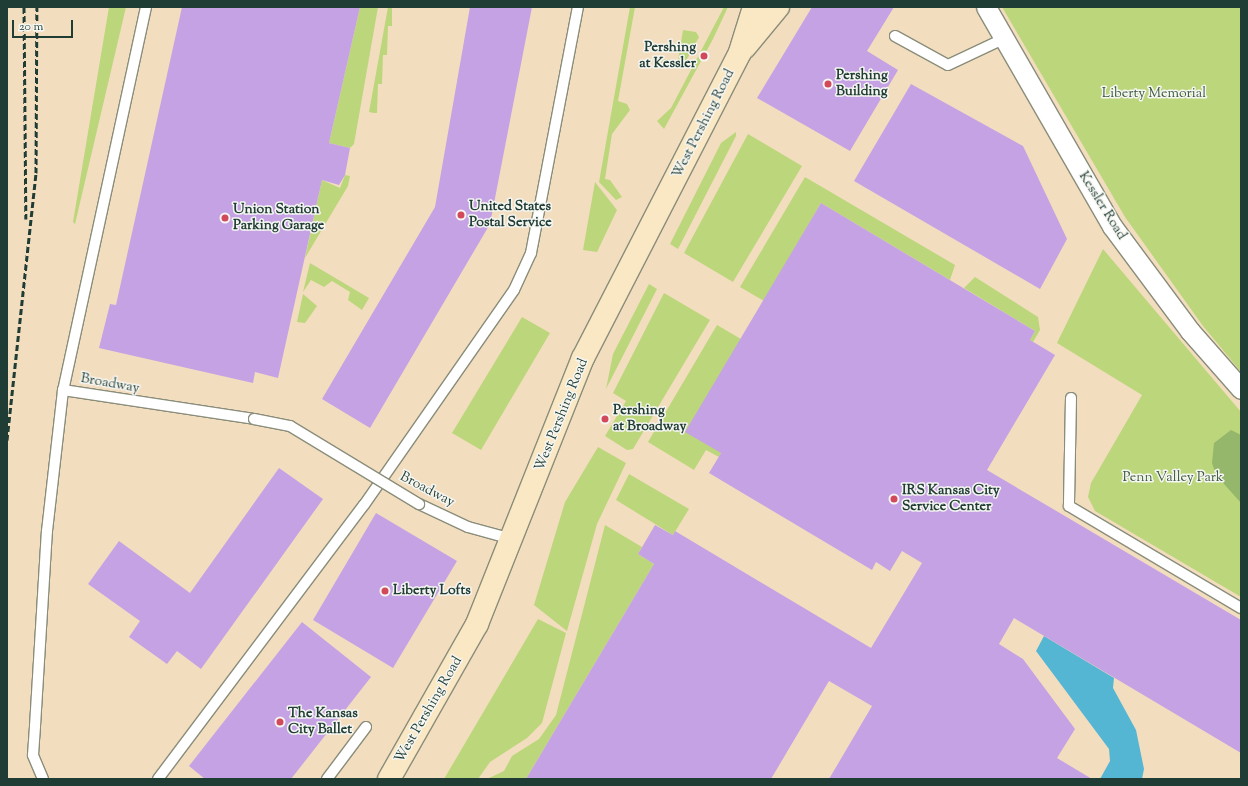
<!DOCTYPE html>
<style>
body{margin:0}
#map{position:relative;width:1248px;height:786px;overflow:hidden;background:#f3ddbf;font-family:"Sorts Mill Goudy",serif}
div>[style]{position:absolute}
.green>*{inset:0;background:#bcd67b}
.forest>*{inset:0;background:#95b76b}
.water>*{inset:0;background:#55b6d3}
.building>*{inset:0;background:#c5a2e4}
.roads{filter:drop-shadow(1px 0 #898d7a) drop-shadow(-1px 0 #898d7a) drop-shadow(0 1px #898d7a) drop-shadow(0 -1px #898d7a)}
.service>*{height:10px;margin:-5px;padding:0 5px;transform-origin:5px;border-radius:5px;background:#fff}
.minor>*{height:19px;margin:-9.5px;padding:0 9.5px;transform-origin:9.5px;border-radius:9.5px;background:#fff}
.secondary>*{height:22px;margin:-11px;padding:0 11px;transform-origin:11px;border-radius:11px;background:#fae7c3}
.rail>*{height:3px;margin-top:-1.5px;transform-origin:0;background:repeating-linear-gradient(90deg,#1f3d34 0 6px,transparent 0 9px)}
.bridges{filter:drop-shadow(1px 0 #898d7a) drop-shadow(-1px 0 #898d7a) drop-shadow(0 1px #898d7a) drop-shadow(0 -1px #898d7a)}
.service-bridge>*{height:10px;margin:-5px;padding:0 5px;transform-origin:5px;border-radius:5px;background:#fff}
.dots>*{width:11px;height:11px;translate:-50% -50%;box-sizing:border-box;border:2px solid #f6f6f2;border-radius:50%}
span{translate:-50% -50%;white-space:nowrap;text-align:center;line-height:1.15;-webkit-text-stroke:3px #f6f6f2;paint-order:stroke}
.poi-label{font-size:14px;color:#1f3d34;font-weight:700}
.right{translate:-100% -50%;text-align:right}
.left{translate:0 -50%;text-align:left}
.park-label{font-size:14px;color:#3e5c42}
.street-label{font-size:14px;color:#1f3d34}
.frame{position:absolute;inset:0;border:8px solid #1f3d34;pointer-events:none}
.scale{position:absolute;left:12px;top:20px;width:61px;height:18px;box-sizing:border-box;border:2px solid #1f3d34;border-top:0;padding-left:5px;font-size:12px;line-height:14px;white-space:nowrap;color:#1f3d34;-webkit-text-stroke:3px #f6f6f2;paint-order:stroke}
</style>
<div id="map">
<div class="green">
<div style="clip-path:polygon(109px 7px,126px 7px,75px 224px,73px 222px)"></div>
<div style="clip-path:polygon(360px 7px,378px 7px,354px 144px,350px 148px,329px 143px)"></div>
<div style="clip-path:polygon(388px 7px,392px 7px,392px 26px,388px 26px,387px 55px,383px 55px,382px 84px,378px 84px,377px 113px,374px 113px,369px 112px)"></div>
<div style="clip-path:polygon(630px 7px,635px 7px,618px 101px,627px 104px,630px 110px,612px 134px,605px 179px,610px 180px,622px 197px,616px 200px,599px 182px)"></div>
<div style="clip-path:polygon(724px 7px,728px 7px,713px 39px,664px 129px,657px 121px,671px 108px)"></div>
<div style="clip-path:polygon(1002px 7px,1241px 7px,1241px 372px,1203px 326px,1125px 217px)"></div>
<div style="clip-path:polygon(683px 30px,696px 32px,699px 37px,686px 61px,674px 67px,664px 66px,661px 62px,664px 59px,678px 61px)"></div>
<div style="clip-path:polygon(736px 132px,736px 136px,678px 249px,670px 244px,721px 143px)"></div>
<div style="clip-path:polygon(748px 134px,802px 166px,733px 282px,684px 253px)"></div>
<div style="clip-path:polygon(345px 175px,350px 176px,348px 186px,305px 258px,322px 180px,340px 188px)"></div>
<div style="clip-path:polygon(805px 177px,955px 265px,950px 280px,821px 203px,764px 301px,740px 287px)"></div>
<div style="clip-path:polygon(595px 182px,617px 210px,597px 252px,583px 250px)"></div>
<div style="clip-path:polygon(1103px 249px,1241px 412px,1241px 597px,1095px 511px,1088px 497px,1091px 483px,1142px 395px,1057px 343px)"></div>
<div style="clip-path:polygon(310px 263px,369px 298px,362px 310px,348px 300px,350px 292px,332px 281px,324px 287px,311px 280px,303px 292px)"></div>
<div style="clip-path:polygon(975px 277px,1038px 317px,1040px 330px,1033px 342px,1030px 340px,1035px 331px,964px 288px)"></div>
<div style="clip-path:polygon(649px 284px,657px 289px,606px 389px,613px 354px)"></div>
<div style="clip-path:polygon(664px 293px,710px 320px,633px 449px,627px 450px,605px 436px,626px 401px,613px 393px)"></div>
<div style="clip-path:polygon(303px 294px,317px 306px,305px 323px,297px 322px)"></div>
<div style="clip-path:polygon(522px 317px,550px 333px,481px 450px,452px 433px)"></div>
<div style="clip-path:polygon(717px 325px,741px 339px,721px 453px,719px 457px,706px 450px,694px 470px,648px 442px)"></div>
<div style="clip-path:polygon(598px 447px,626px 463px,597px 524px,567px 631px,534px 605px,565px 502px)"></div>
<div style="clip-path:polygon(629px 474px,689px 509px,673px 535px,616px 500px)"></div>
<div style="clip-path:polygon(605px 525px,642px 547px,638px 554px,654px 564px,526px 779px,487px 779px,504px 771px,512px 756px,539px 739px,556px 715px)"></div>
<div style="clip-path:polygon(538px 619px,566px 633px,542px 723px,527px 738px,490px 762px,478px 779px,444px 779px)"></div>
</div>
<div class="forest">
<div style="clip-path:polygon(1231px 430px,1241px 435px,1241px 503px,1216px 475px,1212px 463px,1214px 443px)"></div>
</div>
<div class="water">
<div style="clip-path:polygon(1044px 636px,1114px 678px,1113px 688px,1136px 730px,1144px 769px,1142px 779px,1100px 779px,1110px 761px,1109px 749px,1036px 651px)"></div>
</div>
<div class="building">
<div style="clip-path:polygon(182px 7px,360px 7px,329px 143px,350px 148px,345px 175px,339px 185px,322px 180px,278px 378px,255px 372px,253px 383px,99px 348px,110px 304px,116px 305px)"></div>
<div style="clip-path:polygon(470px 7px,532px 7px,490px 224px,370px 428px,322px 399px,435px 207px)"></div>
<div style="clip-path:polygon(812px 7px,894px 7px,867px 51px,898px 70px,850px 151px,757px 98px)"></div>
<div style="clip-path:polygon(911px 84px,1023px 146px,1067px 239px,1040px 289px,854px 181px)"></div>
<div style="clip-path:polygon(821px 203px,1035px 331px,1030px 340px,1055px 355px,987px 470px,1241px 620px,1241px 753px,1014px 618px,999px 644px,1023px 659px,1075px 729px,1057px 758px,1092px 779px,829px 779px,872px 706px,829px 681px,771px 779px,526px 779px,654px 564px,638px 554px,655px 525px,673px 535px,675px 531px,871px 648px,922px 563px,902px 551px,890px 571px,876px 562px,872px 570px,709px 473px,721px 453px,685px 432px)"></div>
<div style="clip-path:polygon(279px 468px,323px 499px,201px 669px,177px 651px,167px 664px,129px 637px,140px 621px,88px 584px,119px 541px,190px 593px)"></div>
<div style="clip-path:polygon(376px 513px,457px 561px,393px 668px,313px 620px)"></div>
<div style="clip-path:polygon(302px 622px,371px 677px,291px 779px,205px 779px,189px 766px)"></div>
</div>
<div class="roads">
<div class="service">
<div style="left:146px;top:7px;width:392px;rotate:102.2deg"></div>
<div style="left:63px;top:390px;width:193px;rotate:8.6deg"></div>
<div style="left:895px;top:36px;width:60px;rotate:28.7deg"></div>
<div style="left:948px;top:65px;width:61px;rotate:-25.3deg"></div>
<div style="left:1071px;top:398px;width:108px;rotate:91.1deg"></div>
<div style="left:1069px;top:506px;width:200px;rotate:30.7deg"></div>
<div style="left:419px;top:504px;width:54px;rotate:25.1deg"></div>
<div style="left:468px;top:527px;width:46px;rotate:15.3deg"></div>
<div style="left:43px;top:779px;width:26px;rotate:-113deg"></div>
<div style="left:33px;top:755px;width:29px;rotate:-86deg"></div>
<div style="left:35px;top:726px;width:195px;rotate:-86.5deg"></div>
<div style="left:47px;top:531px;width:142px;rotate:-83.5deg"></div>
<div style="left:158px;top:779px;width:343px;rotate:-53.1deg"></div>
<div style="left:364px;top:505px;width:262px;rotate:-55.1deg"></div>
<div style="left:514px;top:290px;width:41px;rotate:-65.3deg"></div>
<div style="left:531px;top:253px;width:250px;rotate:-79.2deg"></div>
<div style="left:327px;top:779px;width:65px;rotate:-53.1deg"></div>
</div>
<div class="minor">
<div style="left:986px;top:7px;width:253px;rotate:60.1deg"></div>
<div style="left:1112px;top:226px;width:131px;rotate:53.4deg"></div>
<div style="left:1190px;top:331px;width:77px;rotate:48.7deg"></div>
</div>
<div class="secondary">
<div style="left:745px;top:47px;width:52px;rotate:-50.5deg"></div>
<div style="left:389px;top:779px;width:178px;rotate:-60.4deg"></div>
<div style="left:477px;top:624px;width:286px;rotate:-68.3deg"></div>
<div style="left:583px;top:358px;width:344px;rotate:-62.8deg"></div>
<div style="left:740px;top:52px;width:47px;rotate:-72.7deg"></div>
</div>
</div>
<div class="rail">
<div style="left:24px;top:7px;width:212px;rotate:89.5deg"></div>
<div style="left:7px;top:440px;width:269px;rotate:-83.8deg"></div>
<div style="left:36px;top:173px;width:166px;rotate:-89.7deg"></div>
</div>
<div class="bridges">
<div class="service-bridge">
<div style="left:254px;top:419px;width:37px;rotate:11deg"></div>
<div style="left:290px;top:426px;width:151px;rotate:31.2deg"></div>
</div>
</div>
<div class="dots">
<div style="left:704px;top:56px;background:#d1495b"></div>
<div style="left:828px;top:84px;background:#d1495b"></div>
<div style="left:461px;top:215px;background:#d1495b"></div>
<div style="left:225px;top:218px;background:#d1495b"></div>
<div style="left:605px;top:419px;background:#d1495b"></div>
<div style="left:894px;top:499px;background:#d1495b"></div>
<div style="left:385px;top:591px;background:#d1495b"></div>
<div style="left:280px;top:722px;background:#d1495b"></div>
</div>
<div class="poi-label">
<span class="right" style="left:696px;top:56px">Pershing<br>at Kessler</span>
<span class="left" style="left:836px;top:84px">Pershing<br>Building</span>
<span class="left" style="left:469px;top:215px">United States<br>Postal Service</span>
<span class="left" style="left:233px;top:218px">Union Station<br>Parking Garage</span>
<span class="left" style="left:613px;top:419px">Pershing<br>at Broadway</span>
<span class="left" style="left:902px;top:499px">IRS Kansas City<br>Service Center</span>
<span class="left" style="left:393px;top:591px">Liberty Lofts</span>
<span class="left" style="left:288px;top:722px">The Kansas<br>City Ballet</span>
</div>
<div class="park-label">
<span style="left:1154px;top:94px">Liberty Memorial</span>
<span style="left:1173px;top:478px">Penn Valley Park</span>
</div>
<div class="street-label">
<span style="left:704px;top:124px;rotate:-63deg">West Pershing Road</span>
<span style="left:1102px;top:206px;rotate:58deg">Kessler Road</span>
<span style="left:110px;top:384px;rotate:10deg">Broadway</span>
<span style="left:562px;top:415px;rotate:-68deg">West Pershing Road</span>
<span style="left:427px;top:490px;rotate:28deg">Broadway</span>
<span style="left:429px;top:710px;rotate:-60deg">West Pershing Road</span>
</div>
<div class="frame"></div>
<div class="scale">20 m</div>
</div>
